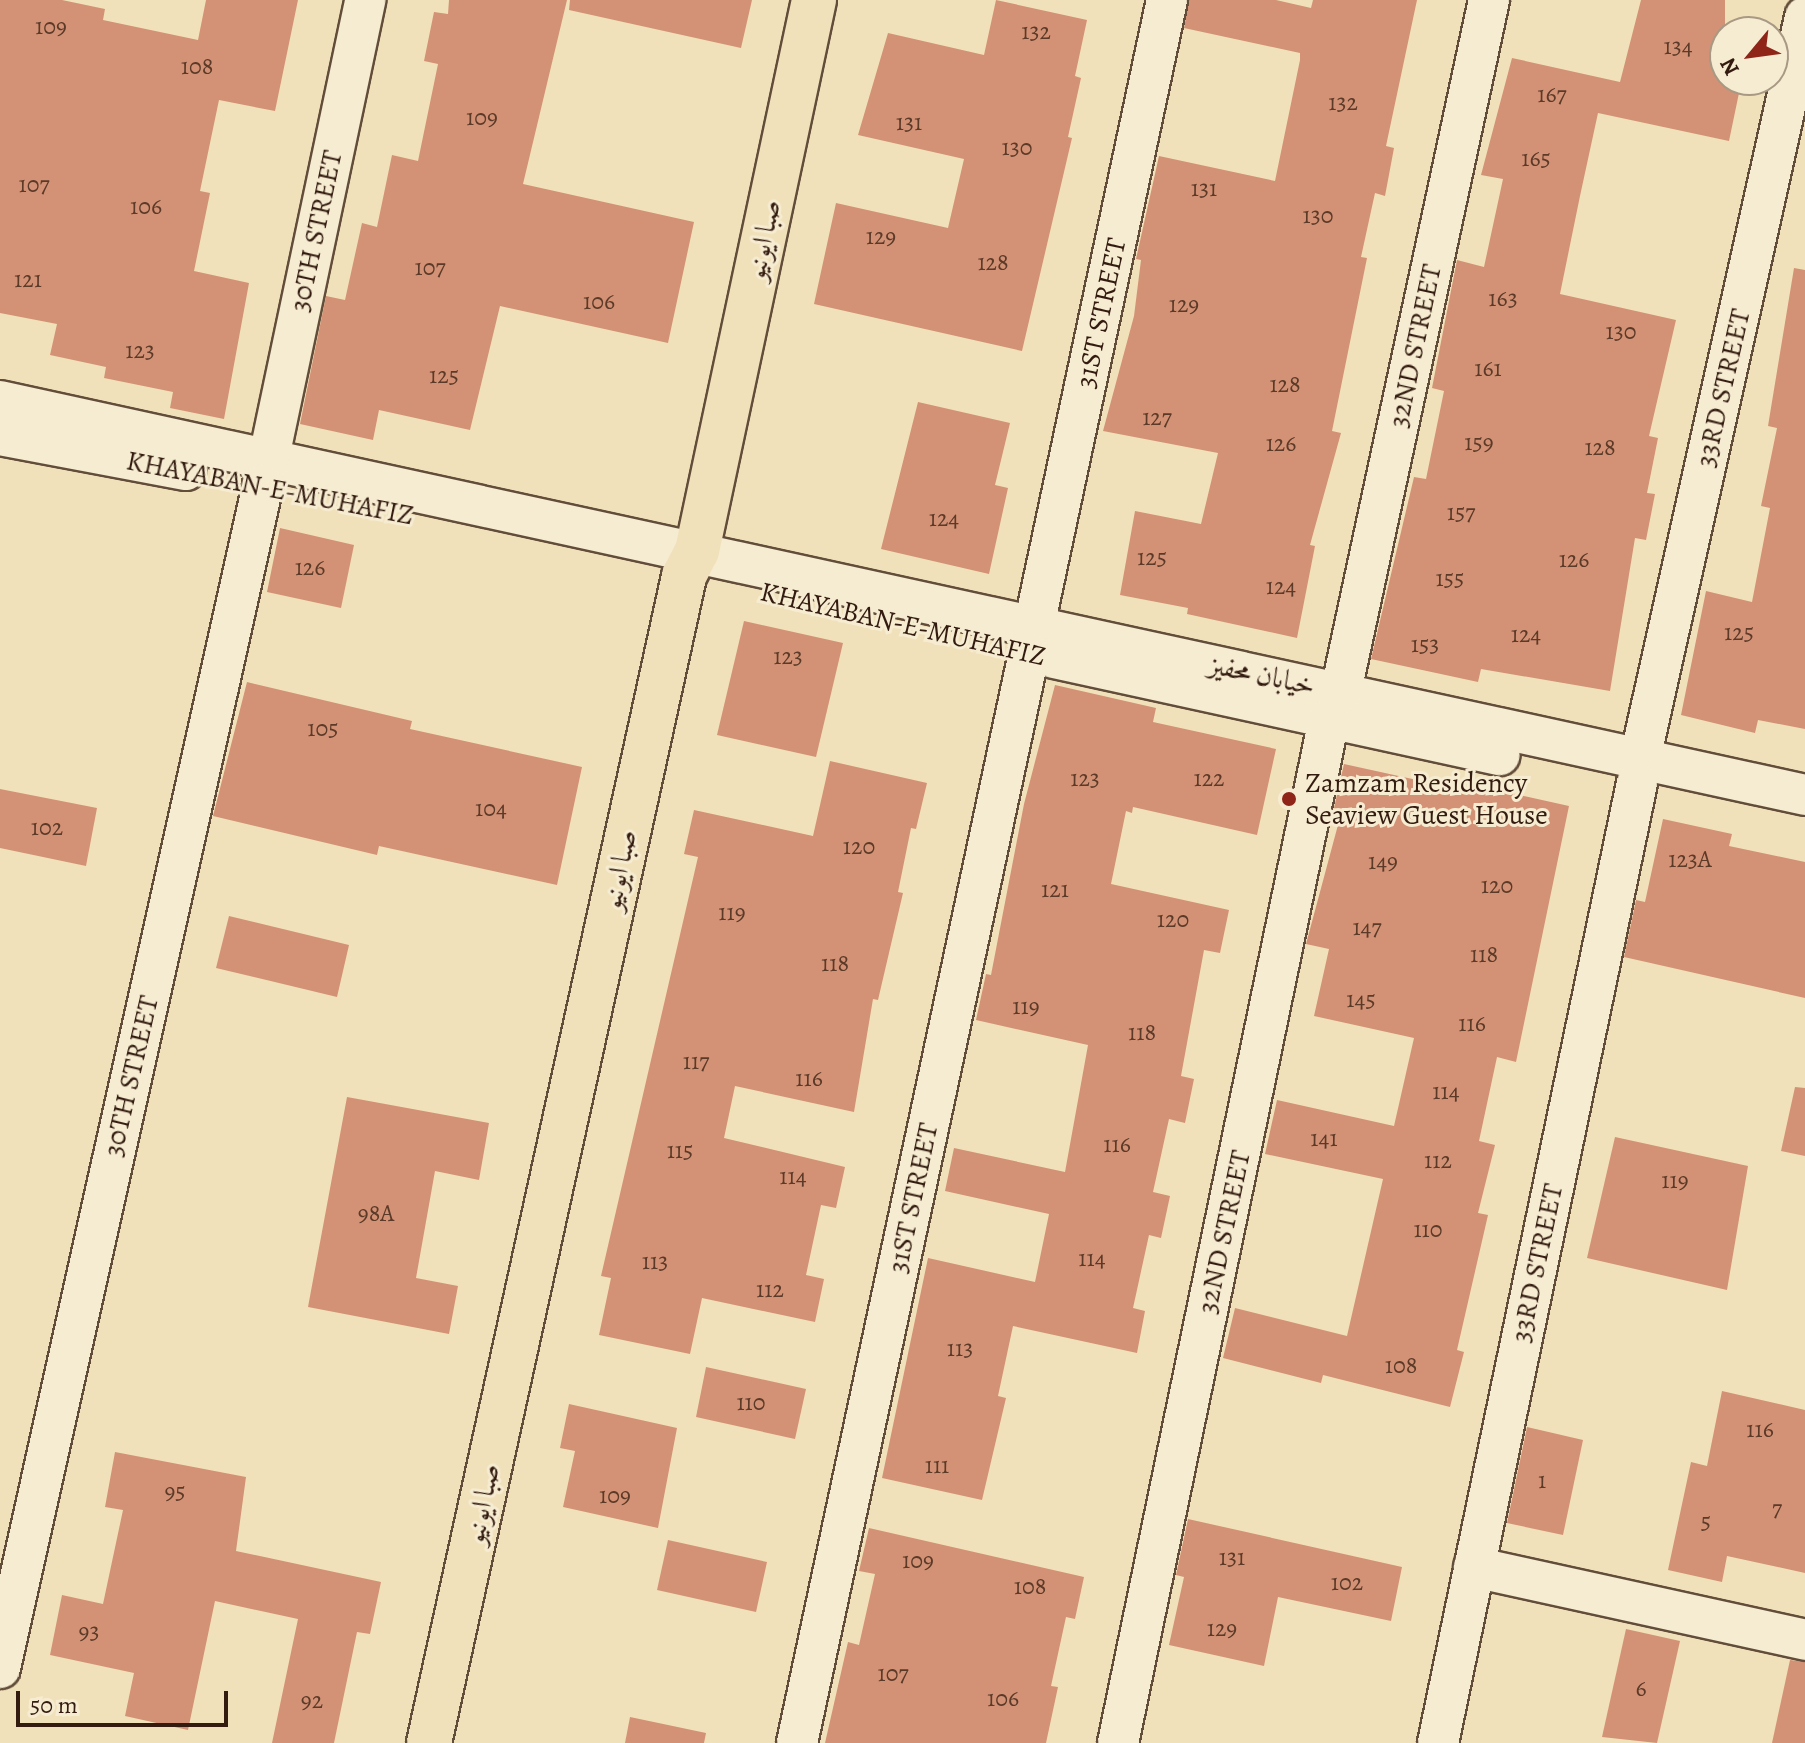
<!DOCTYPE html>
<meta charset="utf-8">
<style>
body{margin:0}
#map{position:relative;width:1805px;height:1743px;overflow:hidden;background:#f1e1ba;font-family:Alegreya,Amiri,serif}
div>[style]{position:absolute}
.building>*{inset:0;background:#d39275}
.roads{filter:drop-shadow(2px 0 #624d3a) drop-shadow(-2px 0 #624d3a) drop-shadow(0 2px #624d3a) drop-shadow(0 -2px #624d3a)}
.minor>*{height:40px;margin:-20px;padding:0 20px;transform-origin:20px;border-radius:20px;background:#f6ecd2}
.major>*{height:44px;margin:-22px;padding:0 22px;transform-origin:22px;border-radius:22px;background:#f1e1ba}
.dots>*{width:22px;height:22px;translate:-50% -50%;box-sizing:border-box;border:4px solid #f6ecd2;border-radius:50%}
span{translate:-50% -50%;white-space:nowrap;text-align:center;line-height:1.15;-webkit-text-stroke:6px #f6ecd2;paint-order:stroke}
.number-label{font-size:24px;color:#5b3a28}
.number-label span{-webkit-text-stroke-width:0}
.street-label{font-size:28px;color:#331c0f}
.poi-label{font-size:28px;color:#331c0f}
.left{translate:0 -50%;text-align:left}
.north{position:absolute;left:1709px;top:16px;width:80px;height:80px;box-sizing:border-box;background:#f6ecd2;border:2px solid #a89984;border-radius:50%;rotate:241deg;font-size:22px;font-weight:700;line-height:32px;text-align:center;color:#331c0f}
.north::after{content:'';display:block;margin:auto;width:28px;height:36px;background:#8f2418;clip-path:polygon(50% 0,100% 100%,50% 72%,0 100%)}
.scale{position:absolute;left:16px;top:1691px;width:212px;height:36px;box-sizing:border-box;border:4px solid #331c0f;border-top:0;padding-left:10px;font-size:24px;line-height:28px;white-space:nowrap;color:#331c0f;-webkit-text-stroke:6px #f6ecd2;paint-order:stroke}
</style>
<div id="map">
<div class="building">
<div style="clip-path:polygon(0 0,62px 0,105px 9px,103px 20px,198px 40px,206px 0,298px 0,275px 111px,219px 100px,200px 191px,210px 193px,194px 271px,249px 283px,224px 419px,170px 408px,173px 392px,104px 378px,106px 367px,50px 355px,57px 324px,0 313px)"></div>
<div style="clip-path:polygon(449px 0,567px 0,523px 184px,694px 222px,668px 343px,500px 306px,470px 430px,379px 410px,373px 440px,300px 424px,326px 296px,345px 300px,362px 223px,377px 227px,392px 155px,418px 161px,438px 64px,424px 61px,434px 12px,448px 14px)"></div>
<div style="clip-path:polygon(570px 0,752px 0,741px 48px,569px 10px)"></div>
<div style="clip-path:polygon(996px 0,1087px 20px,1075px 76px,1081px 78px,1068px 137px,1072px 138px,1022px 351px,814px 304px,836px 203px,948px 228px,964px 159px,858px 135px,888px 33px,984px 55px)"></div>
<div style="clip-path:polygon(1189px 0,1276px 0,1311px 8px,1313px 0,1417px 0,1386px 146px,1394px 148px,1385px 196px,1375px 193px,1361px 257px,1367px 258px,1332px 431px,1341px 433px,1310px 545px,1315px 546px,1297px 638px,1187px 614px,1188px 608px,1120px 595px,1135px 511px,1201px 524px,1218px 453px,1103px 431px,1134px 316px,1141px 260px,1136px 259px,1159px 156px,1275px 181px,1300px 60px,1300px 53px,1184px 28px)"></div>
<div style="clip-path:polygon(1641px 0,1725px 0,1725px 80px,1737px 80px,1734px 92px,1739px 93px,1729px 141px,1598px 113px,1580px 196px,1560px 294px,1676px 320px,1649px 436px,1658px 438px,1647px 493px,1655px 494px,1646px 540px,1635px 538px,1610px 691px,1481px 669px,1478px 682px,1371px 659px,1414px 477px,1426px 479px,1444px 391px,1432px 388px,1457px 260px,1484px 267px,1503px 179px,1481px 175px,1512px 58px,1620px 82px)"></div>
<div style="clip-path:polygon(1794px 268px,1805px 270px,1805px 729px,1758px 720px,1755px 733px,1681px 715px,1706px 591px,1752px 602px,1770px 508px,1761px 506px,1777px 428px,1768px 426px)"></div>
<div style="clip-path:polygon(918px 402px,1010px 423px,995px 485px,1008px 488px,989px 574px,881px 549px)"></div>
<div style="clip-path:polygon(280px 528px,354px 545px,341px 608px,267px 592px)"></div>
<div style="clip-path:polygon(744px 621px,843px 643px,816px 757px,717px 735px)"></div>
<div style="clip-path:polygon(247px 682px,412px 721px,410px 729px,582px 767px,557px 885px,379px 846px,377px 855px,213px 816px)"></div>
<div style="clip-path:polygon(1055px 685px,1156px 708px,1153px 722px,1276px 749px,1257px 835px,1133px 807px,1132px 813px,1126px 811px,1111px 884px,1229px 910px,1220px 953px,1204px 950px,1181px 1076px,1194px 1079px,1185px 1123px,1169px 1119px,1153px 1192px,1170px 1196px,1161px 1238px,1149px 1235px,1133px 1308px,1145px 1311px,1137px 1353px,1013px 1326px,998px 1396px,1006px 1398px,982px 1500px,882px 1478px,928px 1258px,1035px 1282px,1049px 1214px,945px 1191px,954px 1148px,1065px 1172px,1088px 1045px,976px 1020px,986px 974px,991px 975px,1024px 804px)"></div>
<div style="clip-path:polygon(830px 761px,927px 783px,916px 829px,911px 828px,898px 892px,903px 893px,878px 1000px,873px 999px,854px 1112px,735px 1086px,724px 1138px,845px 1167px,836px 1208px,821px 1205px,806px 1275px,824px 1279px,815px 1322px,702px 1298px,690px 1354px,599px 1335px,611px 1278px,601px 1276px,698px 857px,684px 854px,694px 810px,813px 836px)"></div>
<div style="clip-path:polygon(1344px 764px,1467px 791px,1469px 784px,1569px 806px,1516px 1062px,1497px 1057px,1479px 1141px,1495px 1145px,1478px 1213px,1488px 1215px,1457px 1350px,1464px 1352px,1450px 1407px,1323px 1375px,1321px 1383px,1223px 1358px,1235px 1308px,1347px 1336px,1383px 1179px,1265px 1154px,1277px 1100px,1394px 1126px,1414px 1038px,1314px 1016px,1329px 949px,1306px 944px,1342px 810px,1334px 808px)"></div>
<div style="clip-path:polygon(0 789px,97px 808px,86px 866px,0 848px)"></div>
<div style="clip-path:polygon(1663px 819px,1732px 834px,1729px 846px,1805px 862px,1805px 998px,1624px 957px,1636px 900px,1645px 902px)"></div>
<div style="clip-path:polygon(229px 916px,349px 945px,337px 997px,216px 968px)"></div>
<div style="clip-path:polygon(1795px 1087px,1805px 1088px,1805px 1156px,1781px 1151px)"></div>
<div style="clip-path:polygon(347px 1097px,489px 1123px,479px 1180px,435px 1171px,416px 1278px,458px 1286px,449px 1334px,308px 1307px)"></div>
<div style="clip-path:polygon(1615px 1137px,1748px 1166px,1727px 1290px,1587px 1258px)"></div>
<div style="clip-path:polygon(706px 1367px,806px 1389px,795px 1439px,696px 1417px)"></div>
<div style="clip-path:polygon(1722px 1391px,1805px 1410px,1805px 1573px,1727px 1556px,1722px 1582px,1668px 1570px,1691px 1462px,1707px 1466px)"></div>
<div style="clip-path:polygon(569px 1404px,677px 1428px,658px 1528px,563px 1507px,575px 1451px,560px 1448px)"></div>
<div style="clip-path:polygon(1527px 1427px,1583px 1440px,1563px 1535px,1507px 1523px)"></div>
<div style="clip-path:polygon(115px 1452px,246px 1477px,236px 1551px,381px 1582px,370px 1634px,357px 1632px,334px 1743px,272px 1743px,298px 1619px,215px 1601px,188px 1730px,125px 1716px,134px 1673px,50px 1655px,62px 1595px,103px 1604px,123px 1510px,105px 1507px)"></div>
<div style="clip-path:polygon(1188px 1519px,1402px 1567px,1391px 1621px,1278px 1597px,1264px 1666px,1169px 1645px,1184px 1577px,1176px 1575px)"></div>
<div style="clip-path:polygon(869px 1528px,1084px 1577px,1075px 1619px,1066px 1617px,1051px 1686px,1058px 1687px,1046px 1743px,825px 1743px,848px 1642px,859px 1645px,875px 1574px,859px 1571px)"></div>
<div style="clip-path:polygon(668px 1540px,767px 1562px,756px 1612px,657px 1590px)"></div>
<div style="clip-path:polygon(1626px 1629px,1680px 1641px,1657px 1743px,1602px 1737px)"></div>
<div style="clip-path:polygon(1790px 1660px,1805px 1662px,1805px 1743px,1772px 1743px)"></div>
<div style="clip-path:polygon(630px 1717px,706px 1733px,704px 1743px,625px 1743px)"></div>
</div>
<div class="roads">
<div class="minor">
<div style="left:0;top:401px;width:1848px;rotate:12.31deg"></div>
<div style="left:0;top:435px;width:189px;rotate:10.7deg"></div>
<div style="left:268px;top:462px;width:472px;rotate:-78.1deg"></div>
<div style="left:1034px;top:626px;width:640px;rotate:-78.01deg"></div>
<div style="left:1054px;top:658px;width:456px;rotate:12.3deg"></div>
<div style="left:1341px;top:691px;width:707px;rotate:-77.91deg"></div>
<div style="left:1640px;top:759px;width:760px;rotate:-77.46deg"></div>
<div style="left:1474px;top:1567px;width:339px;rotate:12.4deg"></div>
<div style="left:0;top:1668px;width:1212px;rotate:-77.47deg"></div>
<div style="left:797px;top:1743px;width:1114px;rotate:-77.98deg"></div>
<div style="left:1118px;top:1743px;width:1045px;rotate:-78.35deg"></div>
<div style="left:1438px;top:1743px;width:980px;rotate:-78.29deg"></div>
</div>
<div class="major">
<div style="left:429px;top:1743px;width:1195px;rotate:-77.67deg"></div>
<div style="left:684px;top:576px;width:28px;rotate:-63deg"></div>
<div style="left:697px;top:551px;width:563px;rotate:-78.01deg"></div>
</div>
</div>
<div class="dots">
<div style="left:1289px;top:799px;background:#8f2418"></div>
</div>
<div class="number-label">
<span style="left:51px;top:27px">109</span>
<span style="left:1036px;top:32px">132</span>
<span style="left:1678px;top:47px">134</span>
<span style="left:197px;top:67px">108</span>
<span style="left:1552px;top:95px">167</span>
<span style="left:1343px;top:103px">132</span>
<span style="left:482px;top:118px">109</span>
<span style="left:909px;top:123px">131</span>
<span style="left:1017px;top:148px">130</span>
<span style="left:1536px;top:159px">165</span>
<span style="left:34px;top:185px">107</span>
<span style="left:1204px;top:189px">131</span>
<span style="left:146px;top:207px">106</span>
<span style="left:1318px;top:216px">130</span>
<span style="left:881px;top:237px">129</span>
<span style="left:993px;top:263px">128</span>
<span style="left:430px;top:268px">107</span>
<span style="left:28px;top:280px">121</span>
<span style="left:1503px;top:299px">163</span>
<span style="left:599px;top:302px">106</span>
<span style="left:1184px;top:305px">129</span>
<span style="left:1621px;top:332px">130</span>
<span style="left:140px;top:351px">123</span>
<span style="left:1488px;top:369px">161</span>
<span style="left:444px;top:376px">125</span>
<span style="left:1285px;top:385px">128</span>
<span style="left:1157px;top:418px">127</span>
<span style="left:1479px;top:443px">159</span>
<span style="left:1281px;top:444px">126</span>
<span style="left:1600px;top:448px">128</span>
<span style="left:1461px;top:513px">157</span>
<span style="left:944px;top:519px">124</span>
<span style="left:1152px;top:558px">125</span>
<span style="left:1574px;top:560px">126</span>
<span style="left:310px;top:568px">126</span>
<span style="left:1450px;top:579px">155</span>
<span style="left:1281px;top:587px">124</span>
<span style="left:1739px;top:633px">125</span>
<span style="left:1526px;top:635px">124</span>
<span style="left:1425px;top:645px">153</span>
<span style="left:788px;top:657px">123</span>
<span style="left:323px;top:729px">105</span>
<span style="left:1085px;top:779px">123</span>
<span style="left:1209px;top:779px">122</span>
<span style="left:491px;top:809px">104</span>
<span style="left:47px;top:828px">102</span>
<span style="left:859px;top:847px">120</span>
<span style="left:1690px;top:860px">123A</span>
<span style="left:1383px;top:862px">149</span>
<span style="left:1497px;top:886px">120</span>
<span style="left:1055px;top:890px">121</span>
<span style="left:732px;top:913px">119</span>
<span style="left:1173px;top:920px">120</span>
<span style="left:1367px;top:928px">147</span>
<span style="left:1484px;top:955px">118</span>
<span style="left:835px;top:964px">118</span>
<span style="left:1361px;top:1000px">145</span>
<span style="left:1026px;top:1007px">119</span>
<span style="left:1472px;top:1024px">116</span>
<span style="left:1142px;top:1033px">118</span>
<span style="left:696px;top:1062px">117</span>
<span style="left:809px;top:1079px">116</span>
<span style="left:1446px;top:1092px">114</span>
<span style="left:1324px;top:1139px">141</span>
<span style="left:1117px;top:1145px">116</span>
<span style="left:680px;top:1151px">115</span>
<span style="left:1438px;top:1161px">112</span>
<span style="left:793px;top:1177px">114</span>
<span style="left:1675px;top:1181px">119</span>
<span style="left:376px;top:1214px">98A</span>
<span style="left:1428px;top:1230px">110</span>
<span style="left:1092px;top:1259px">114</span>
<span style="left:655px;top:1262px">113</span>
<span style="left:770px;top:1290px">112</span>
<span style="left:960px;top:1349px">113</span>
<span style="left:1401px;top:1366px">108</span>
<span style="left:751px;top:1403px">110</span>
<span style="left:1760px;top:1430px">116</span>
<span style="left:937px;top:1466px">111</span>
<span style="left:1542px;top:1481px">1</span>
<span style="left:175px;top:1492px">95</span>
<span style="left:615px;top:1496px">109</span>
<span style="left:1777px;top:1509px">7</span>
<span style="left:1706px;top:1522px">5</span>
<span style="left:1232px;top:1558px">131</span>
<span style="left:918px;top:1561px">109</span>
<span style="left:1347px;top:1583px">102</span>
<span style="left:1030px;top:1587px">108</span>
<span style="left:1222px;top:1629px">129</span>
<span style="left:89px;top:1632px">93</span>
<span style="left:893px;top:1674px">107</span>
<span style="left:1641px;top:1689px">6</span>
<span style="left:1003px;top:1699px">106</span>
<span style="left:312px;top:1701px">92</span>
</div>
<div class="street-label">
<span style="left:316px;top:231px;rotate:-78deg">30TH STREET</span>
<span style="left:763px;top:240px;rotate:-78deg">صبا ایونیو</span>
<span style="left:1101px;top:313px;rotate:-78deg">31ST STREET</span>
<span style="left:1415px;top:346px;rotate:-78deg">32ND STREET</span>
<span style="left:1723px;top:388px;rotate:-77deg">33RD STREET</span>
<span style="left:270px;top:488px;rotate:11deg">KHAYABAN-E-MUHAFIZ</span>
<span style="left:903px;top:624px;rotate:13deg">KHAYABAN-E-MUHAFIZ</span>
<span style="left:1262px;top:675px;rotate:12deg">خیابان محفیز</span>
<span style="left:619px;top:870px;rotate:-78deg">صبا ایونیو</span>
<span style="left:131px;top:1076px;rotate:-77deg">30TH STREET</span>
<span style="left:913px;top:1198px;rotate:-78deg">31ST STREET</span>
<span style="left:1224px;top:1232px;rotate:-78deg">32ND STREET</span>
<span style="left:1537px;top:1263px;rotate:-78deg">33RD STREET</span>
<span style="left:482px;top:1504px;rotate:-78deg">صبا ایونیو</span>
</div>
<div class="poi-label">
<span class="left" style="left:1305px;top:799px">Zamzam Residency<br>Seaview Guest House</span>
</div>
<div class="north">N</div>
<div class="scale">50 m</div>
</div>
